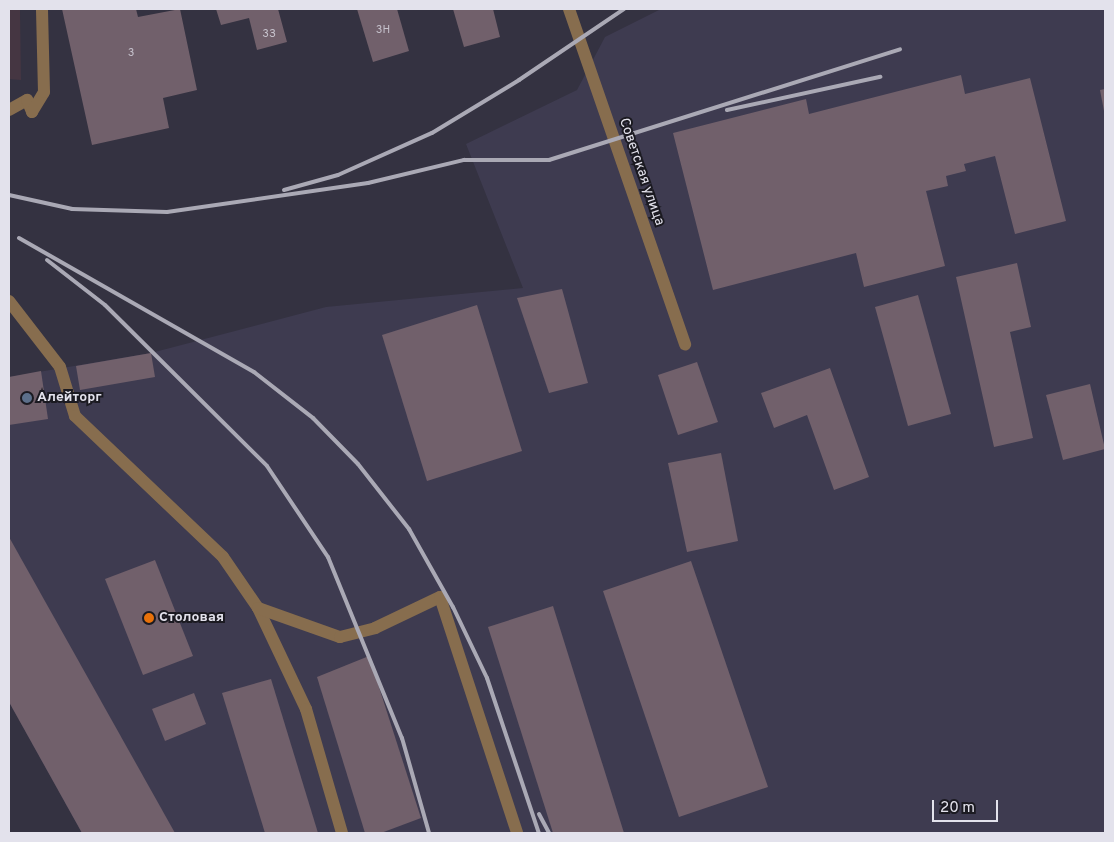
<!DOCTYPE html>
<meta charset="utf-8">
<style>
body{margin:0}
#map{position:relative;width:1114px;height:842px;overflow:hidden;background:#343241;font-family:Overpass,sans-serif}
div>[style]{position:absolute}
.built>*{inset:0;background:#3e3b50}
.education>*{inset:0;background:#453642}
.building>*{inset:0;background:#71606b}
.minor>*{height:12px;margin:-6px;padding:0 6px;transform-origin:6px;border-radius:6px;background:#876d4e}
.rail>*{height:4px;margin:-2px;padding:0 2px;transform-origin:2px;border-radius:2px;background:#aaa9b5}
.dots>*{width:14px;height:14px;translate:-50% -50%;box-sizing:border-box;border:2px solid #1b1a21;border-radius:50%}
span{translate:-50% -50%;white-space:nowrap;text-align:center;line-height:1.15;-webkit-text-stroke:4px #1b1a21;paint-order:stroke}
.number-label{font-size:11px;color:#c6c2cc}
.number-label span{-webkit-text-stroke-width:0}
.street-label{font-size:14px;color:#e3e2ec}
.poi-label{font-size:14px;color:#e3e2ec;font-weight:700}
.left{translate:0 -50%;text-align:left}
.frame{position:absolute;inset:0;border:10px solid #e3e2ec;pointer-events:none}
.scale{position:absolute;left:932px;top:800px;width:66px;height:22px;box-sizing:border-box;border:2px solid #e3e2ec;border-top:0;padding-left:6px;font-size:15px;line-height:18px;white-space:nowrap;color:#e3e2ec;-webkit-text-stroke:4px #1b1a21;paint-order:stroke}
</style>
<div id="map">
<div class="built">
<div style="clip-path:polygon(661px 9px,1105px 9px,1105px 833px,82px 833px,9px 702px,9px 377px,151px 353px,326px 307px,523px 288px,466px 144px,577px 90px,605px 37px)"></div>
</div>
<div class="education">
<div style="clip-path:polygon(9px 9px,20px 9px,21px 80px,9px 79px)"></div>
</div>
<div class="building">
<div style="clip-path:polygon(62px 9px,136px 9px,138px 17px,180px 9px,197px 90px,163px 98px,169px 128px,92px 145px)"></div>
<div style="clip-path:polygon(216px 9px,278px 9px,287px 42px,257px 50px,249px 18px,221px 25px)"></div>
<div style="clip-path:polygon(357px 9px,397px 9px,409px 51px,373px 62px)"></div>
<div style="clip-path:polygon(453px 9px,493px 9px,500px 37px,464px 47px)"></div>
<div style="clip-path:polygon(961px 75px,965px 94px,1030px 78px,1066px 221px,1015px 234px,995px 156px,964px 164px,966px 171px,946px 176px,948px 186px,926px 191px,945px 266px,864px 287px,856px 253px,713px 290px,673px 133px,806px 99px,809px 114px)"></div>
<div style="clip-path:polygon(1105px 89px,1105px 111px,1104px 111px,1100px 90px)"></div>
<div style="clip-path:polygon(1017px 263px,1031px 327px,1010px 332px,1033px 438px,994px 447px,956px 277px)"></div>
<div style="clip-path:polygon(562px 289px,588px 383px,549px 393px,517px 298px)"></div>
<div style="clip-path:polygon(918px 295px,951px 414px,908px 426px,875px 307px)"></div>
<div style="clip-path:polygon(477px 305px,522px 451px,427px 481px,382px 335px)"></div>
<div style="clip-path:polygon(151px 353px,155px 377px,80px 390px,76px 366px)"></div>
<div style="clip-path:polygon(697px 362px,718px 422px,678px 435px,658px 375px)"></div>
<div style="clip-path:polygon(830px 368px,869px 477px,834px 490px,807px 415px,774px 428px,761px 393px)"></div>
<div style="clip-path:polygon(41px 371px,48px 419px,9px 425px,9px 377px)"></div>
<div style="clip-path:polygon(1090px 384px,1105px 449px,1063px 460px,1046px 395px)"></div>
<div style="clip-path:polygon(721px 453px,738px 541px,687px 552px,668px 463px)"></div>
<div style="clip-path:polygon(9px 537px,175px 833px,82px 833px,9px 702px)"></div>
<div style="clip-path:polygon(155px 560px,193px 656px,143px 675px,105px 579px)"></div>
<div style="clip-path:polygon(691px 561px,768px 787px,679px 817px,603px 591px)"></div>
<div style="clip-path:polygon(553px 606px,624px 833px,553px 833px,488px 627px)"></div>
<div style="clip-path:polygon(369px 656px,421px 818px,381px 833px,365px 833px,317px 677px)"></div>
<div style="clip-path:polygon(271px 679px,318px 833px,265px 833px,222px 693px)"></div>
<div style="clip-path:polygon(194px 693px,206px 724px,165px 741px,152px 709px)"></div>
</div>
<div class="minor">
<div style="left:569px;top:9px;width:355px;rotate:70.9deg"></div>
<div style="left:9px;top:110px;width:21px;rotate:-29deg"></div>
<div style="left:27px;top:100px;width:13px;rotate:67deg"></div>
<div style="left:32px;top:112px;width:23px;rotate:-59deg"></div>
<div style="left:44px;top:92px;width:83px;rotate:-91.4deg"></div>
<div style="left:9px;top:301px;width:83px;rotate:52.3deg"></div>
<div style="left:60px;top:367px;width:51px;rotate:73deg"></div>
<div style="left:75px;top:416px;width:204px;rotate:43.6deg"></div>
<div style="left:223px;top:557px;width:62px;rotate:55.5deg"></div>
<div style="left:258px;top:608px;width:112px;rotate:64.6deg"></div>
<div style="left:306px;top:709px;width:129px;rotate:73.8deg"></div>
<div style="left:258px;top:608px;width:87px;rotate:19.5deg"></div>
<div style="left:340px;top:637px;width:36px;rotate:-14deg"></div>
<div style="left:375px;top:628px;width:72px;rotate:-25.5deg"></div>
<div style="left:440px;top:597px;width:248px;rotate:71.9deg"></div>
</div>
<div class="rail">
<div style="left:727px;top:110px;width:157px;rotate:-12.2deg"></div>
<div style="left:284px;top:190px;width:56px;rotate:-15.5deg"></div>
<div style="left:338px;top:175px;width:103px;rotate:-24.1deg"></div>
<div style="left:432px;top:133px;width:102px;rotate:-31.3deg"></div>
<div style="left:519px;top:80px;width:127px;rotate:-34.1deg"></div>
<div style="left:9px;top:195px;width:65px;rotate:12.5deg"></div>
<div style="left:72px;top:209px;width:95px;rotate:1.8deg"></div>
<div style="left:167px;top:212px;width:203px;rotate:-8.2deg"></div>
<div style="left:368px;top:183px;width:99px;rotate:-13.5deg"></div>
<div style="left:464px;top:160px;width:85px"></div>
<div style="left:549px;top:160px;width:368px;rotate:-17.5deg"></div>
<div style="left:19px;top:238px;width:271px;rotate:29.7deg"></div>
<div style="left:254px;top:372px;width:75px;rotate:37.9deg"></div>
<div style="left:313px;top:418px;width:64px;rotate:45.6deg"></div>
<div style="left:358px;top:464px;width:83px;rotate:51.9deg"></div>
<div style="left:409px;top:529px;width:90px;rotate:60.6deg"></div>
<div style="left:453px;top:607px;width:79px;rotate:64.4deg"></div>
<div style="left:487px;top:678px;width:163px;rotate:71.5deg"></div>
<div style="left:47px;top:260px;width:73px;rotate:37.8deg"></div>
<div style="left:105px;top:305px;width:228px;rotate:44.8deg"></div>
<div style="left:267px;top:466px;width:110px;rotate:56.2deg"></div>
<div style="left:328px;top:557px;width:196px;rotate:67.8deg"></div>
<div style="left:402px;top:738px;width:99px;rotate:74.1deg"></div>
<div style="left:539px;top:814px;width:21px;rotate:62deg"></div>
</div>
<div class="dots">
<div style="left:27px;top:398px;background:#5c6f8a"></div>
<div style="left:149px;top:618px;background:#e8710a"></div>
</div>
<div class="number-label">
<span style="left:383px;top:30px">3Н</span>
<span style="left:269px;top:34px">3З</span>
<span style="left:131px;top:53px">3</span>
</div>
<div class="street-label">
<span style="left:641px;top:172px;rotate:71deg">Советская улица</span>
</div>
<div class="poi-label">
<span class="left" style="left:37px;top:398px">Алейторг</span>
<span class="left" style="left:159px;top:618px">Столовая</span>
</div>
<div class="frame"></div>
<div class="scale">20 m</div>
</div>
